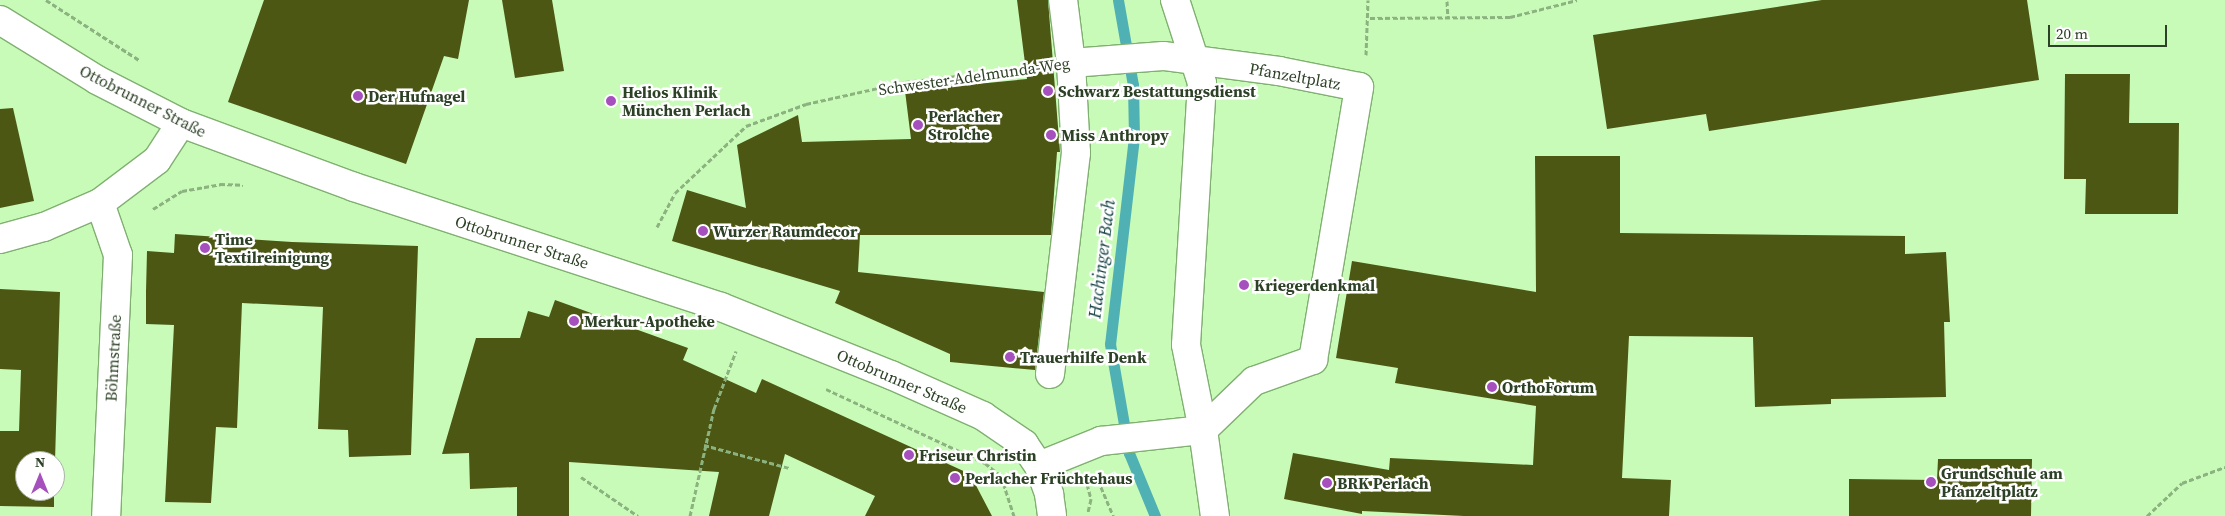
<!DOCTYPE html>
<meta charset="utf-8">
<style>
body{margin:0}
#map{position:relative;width:2225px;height:516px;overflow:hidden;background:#c8fab8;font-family:"Source Serif 4",serif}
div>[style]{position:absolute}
.stream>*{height:11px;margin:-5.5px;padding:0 5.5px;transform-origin:5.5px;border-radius:5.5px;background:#50b1b4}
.building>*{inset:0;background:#4c5713}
.path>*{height:3px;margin-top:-1.5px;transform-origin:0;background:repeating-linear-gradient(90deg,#8bb27f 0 5px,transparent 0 7.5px)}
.roads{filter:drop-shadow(1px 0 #80b071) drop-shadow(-1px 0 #80b071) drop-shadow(0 1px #80b071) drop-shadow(0 -1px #80b071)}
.minor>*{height:28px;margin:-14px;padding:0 14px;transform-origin:14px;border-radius:14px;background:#fff}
.tertiary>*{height:28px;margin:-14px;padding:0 14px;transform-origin:14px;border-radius:14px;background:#fff}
.secondary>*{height:28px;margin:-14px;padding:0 14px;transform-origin:14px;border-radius:14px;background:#fff}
.dots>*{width:14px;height:14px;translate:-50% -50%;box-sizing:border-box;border:2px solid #fff;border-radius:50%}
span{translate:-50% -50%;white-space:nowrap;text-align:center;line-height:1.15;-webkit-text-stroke:5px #fff;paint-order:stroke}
.street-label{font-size:16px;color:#2d4126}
.poi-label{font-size:16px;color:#2d4126;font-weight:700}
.left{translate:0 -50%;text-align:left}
.water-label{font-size:18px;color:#134042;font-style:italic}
.north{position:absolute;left:15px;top:451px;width:50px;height:50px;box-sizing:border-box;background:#fff;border:1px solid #abb3a8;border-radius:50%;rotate:0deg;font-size:14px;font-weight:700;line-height:20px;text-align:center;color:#2d4126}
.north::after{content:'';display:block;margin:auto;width:18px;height:22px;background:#a550bd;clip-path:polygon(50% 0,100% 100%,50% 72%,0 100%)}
.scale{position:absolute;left:2048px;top:25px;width:119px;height:22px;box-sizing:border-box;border:2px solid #2d4126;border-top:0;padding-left:6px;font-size:15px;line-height:18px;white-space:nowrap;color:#2d4126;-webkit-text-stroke:4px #fff;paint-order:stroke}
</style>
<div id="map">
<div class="stream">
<div style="left:1118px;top:0;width:86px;rotate:80deg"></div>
<div style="left:1133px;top:85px;width:52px;rotate:88.9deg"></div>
<div style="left:1134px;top:137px;width:208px;rotate:96.6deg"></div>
<div style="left:1110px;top:344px;width:111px;rotate:80.1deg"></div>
<div style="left:1129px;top:453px;width:68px;rotate:67.6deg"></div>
</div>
<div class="building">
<div style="clip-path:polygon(264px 0,469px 0,458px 59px,444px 56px,406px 164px,228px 102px)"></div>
<div style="clip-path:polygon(502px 0,552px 0,564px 71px,515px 78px)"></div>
<div style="clip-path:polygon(1017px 0,1048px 0,1060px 152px,1057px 152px,1051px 235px,860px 235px,858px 272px,1044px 292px,1035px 370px,950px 362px,950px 354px,835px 303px,840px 291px,672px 241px,687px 190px,746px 208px,737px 145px,798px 115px,802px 142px,911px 139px,905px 91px,1027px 79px)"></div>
<div style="clip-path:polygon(1822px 0,2027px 0,2039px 80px,1709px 131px,1706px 114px,1607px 129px,1593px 35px)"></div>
<div style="clip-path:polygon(2065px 74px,2130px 74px,2129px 123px,2179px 123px,2178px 214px,2085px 214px,2086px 179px,2064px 179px)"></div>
<div style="clip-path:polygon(13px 108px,34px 201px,0 208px,0 109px)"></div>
<div style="clip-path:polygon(1535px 156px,1620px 156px,1620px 233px,1905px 236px,1905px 254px,1946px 252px,1950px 322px,1944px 322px,1946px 397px,1831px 399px,1831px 404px,1755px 407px,1753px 337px,1629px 336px,1622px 478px,1671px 480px,1669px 516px,1464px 516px,1362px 511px,1362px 514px,1284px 499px,1293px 453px,1389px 470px,1390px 458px,1533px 465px,1536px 406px,1395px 383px,1398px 368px,1336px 358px,1352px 261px,1536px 292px)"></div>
<div style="clip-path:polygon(175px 234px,292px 242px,418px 246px,411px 455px,349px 457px,348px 430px,318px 429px,323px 307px,242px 303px,237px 428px,216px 427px,211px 503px,165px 502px,174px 325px,146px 324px,146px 292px,147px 251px,174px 253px)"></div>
<div style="clip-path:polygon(0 289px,60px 292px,55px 461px,25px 461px,25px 491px,54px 491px,54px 507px,0 506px,0 431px,19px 431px,21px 370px,0 369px)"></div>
<div style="clip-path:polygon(555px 300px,688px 348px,683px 360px,756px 393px,762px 379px,970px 474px,992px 516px,865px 516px,875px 496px,785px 454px,769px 516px,709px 516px,719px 472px,569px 462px,569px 516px,517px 516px,517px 487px,470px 489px,469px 453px,442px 454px,476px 338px,520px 338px,528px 311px,549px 317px)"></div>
<div style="clip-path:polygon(1938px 459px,2032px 459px,2031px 516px,1849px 516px,1849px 479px,1937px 480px)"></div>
</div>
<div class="path">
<div style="left:46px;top:0;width:111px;rotate:32.8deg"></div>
<div style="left:1447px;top:1px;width:17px;rotate:87deg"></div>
<div style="left:1370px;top:18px;width:140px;rotate:-0.4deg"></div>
<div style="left:1510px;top:17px;width:69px;rotate:-14.2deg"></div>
<div style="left:1366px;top:55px;width:55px;rotate:-87.9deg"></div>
<div style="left:153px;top:209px;width:34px;rotate:-32deg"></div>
<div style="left:182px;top:191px;width:39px;rotate:-10deg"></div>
<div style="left:220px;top:184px;width:23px;rotate:2deg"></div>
<div style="left:657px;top:227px;width:38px;rotate:-62deg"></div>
<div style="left:675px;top:193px;width:98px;rotate:-43.3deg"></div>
<div style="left:746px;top:126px;width:64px;rotate:-20.1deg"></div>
<div style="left:806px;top:104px;width:101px;rotate:-12.5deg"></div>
<div style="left:905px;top:82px;width:132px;rotate:-6.5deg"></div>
<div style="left:826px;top:389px;width:175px;rotate:25deg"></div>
<div style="left:985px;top:463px;width:21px;rotate:39deg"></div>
<div style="left:1001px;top:476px;width:42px;rotate:72deg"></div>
<div style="left:704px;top:445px;width:88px;rotate:15.1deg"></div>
<div style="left:581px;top:477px;width:69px;rotate:34.4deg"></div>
<div style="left:1098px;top:480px;width:39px;rotate:67deg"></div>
<div style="left:1087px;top:484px;width:16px;rotate:75deg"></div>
<div style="left:1091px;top:499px;width:13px;rotate:103deg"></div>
<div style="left:690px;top:516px;width:110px;rotate:-77.4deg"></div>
<div style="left:714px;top:409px;width:62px;rotate:-69.2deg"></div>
<div style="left:2147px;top:516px;width:48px;rotate:-43.3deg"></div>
<div style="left:2182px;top:483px;width:46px;rotate:-20.4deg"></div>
</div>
<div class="roads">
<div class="minor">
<div style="left:1175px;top:0;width:87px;rotate:72deg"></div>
<div style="left:1202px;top:83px;width:262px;rotate:93.5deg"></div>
<div style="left:1186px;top:345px;width:87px;rotate:78.7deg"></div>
<div style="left:1203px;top:430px;width:87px;rotate:82.1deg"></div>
<div style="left:100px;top:203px;width:55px;rotate:70.9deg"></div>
<div style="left:118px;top:255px;width:261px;rotate:92.6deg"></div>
<div style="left:1050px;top:374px;width:223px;rotate:-83.3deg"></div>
<div style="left:1076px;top:153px;width:90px;rotate:-93.2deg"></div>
<div style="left:1071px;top:63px;width:64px;rotate:-97.2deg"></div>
<div style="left:1039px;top:466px;width:67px;rotate:-22deg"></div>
<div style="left:1101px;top:441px;width:103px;rotate:-6.2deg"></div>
<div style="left:1203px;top:430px;width:71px;rotate:-43.9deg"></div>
<div style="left:1254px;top:381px;width:63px;rotate:-19.6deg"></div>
<div style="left:1313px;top:360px;width:277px;rotate:-80.4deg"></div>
<div style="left:1359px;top:87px;width:82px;rotate:-168.7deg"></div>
<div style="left:1279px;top:71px;width:117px;rotate:-172.6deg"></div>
<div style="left:1163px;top:56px;width:92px;rotate:175.6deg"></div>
</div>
<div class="tertiary">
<div style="left:0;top:239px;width:46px;rotate:-15.3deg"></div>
<div style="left:44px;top:227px;width:61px;rotate:-23.2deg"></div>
<div style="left:100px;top:203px;width:71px;rotate:-37deg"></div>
<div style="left:157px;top:160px;width:44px;rotate:-57deg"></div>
</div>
<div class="secondary">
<div style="left:0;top:20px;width:114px;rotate:31.7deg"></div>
<div style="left:97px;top:80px;width:94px;rotate:27.1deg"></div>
<div style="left:181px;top:123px;width:184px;rotate:20.3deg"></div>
<div style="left:354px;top:187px;width:386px;rotate:18.1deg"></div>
<div style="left:721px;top:307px;width:183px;rotate:21.8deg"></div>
<div style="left:891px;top:375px;width:101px;rotate:24deg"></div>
<div style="left:983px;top:416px;width:50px;rotate:34.3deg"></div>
<div style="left:1024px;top:444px;width:27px;rotate:56deg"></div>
<div style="left:1039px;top:466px;width:30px;rotate:70deg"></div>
<div style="left:1049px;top:494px;width:22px;rotate:82deg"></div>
</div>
</div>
<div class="dots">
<div style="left:1048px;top:91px;background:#a550bd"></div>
<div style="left:358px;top:96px;background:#a550bd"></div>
<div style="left:611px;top:101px;background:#a550bd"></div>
<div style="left:918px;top:125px;background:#a550bd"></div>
<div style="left:1051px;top:135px;background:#a550bd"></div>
<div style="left:703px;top:231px;background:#a550bd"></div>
<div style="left:205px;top:248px;background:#a550bd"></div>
<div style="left:1244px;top:285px;background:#a550bd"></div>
<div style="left:574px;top:321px;background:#a550bd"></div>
<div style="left:1010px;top:357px;background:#a550bd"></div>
<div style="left:1492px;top:387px;background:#a550bd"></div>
<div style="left:909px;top:455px;background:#a550bd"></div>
<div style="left:955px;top:478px;background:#a550bd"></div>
<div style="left:1931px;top:482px;background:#a550bd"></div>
<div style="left:1327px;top:483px;background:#a550bd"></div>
</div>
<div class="street-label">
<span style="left:974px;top:76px;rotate:-8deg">Schwester-Adelmunda-Weg</span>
<span style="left:1295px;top:76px;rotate:10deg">Pfanzeltplatz</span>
<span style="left:143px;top:101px;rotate:27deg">Ottobrunner Straße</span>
<span style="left:522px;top:242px;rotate:18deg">Ottobrunner Straße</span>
<span style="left:113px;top:358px;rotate:-87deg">Böhmstraße</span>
<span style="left:902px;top:381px;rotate:23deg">Ottobrunner Straße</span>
</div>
<div class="poi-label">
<span class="left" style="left:1058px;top:91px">Schwarz Bestattungsdienst</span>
<span class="left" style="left:622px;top:101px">Helios Klinik<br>München Perlach</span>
<span class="left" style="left:368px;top:96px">Der Hufnagel</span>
<span class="left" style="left:928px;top:125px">Perlacher<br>Strolche</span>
<span class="left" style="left:1061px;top:135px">Miss Anthropy</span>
<span class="left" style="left:713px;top:231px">Wurzer Raumdecor</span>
<span class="left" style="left:215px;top:248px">Time<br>Textilreinigung</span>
<span class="left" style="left:1254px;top:285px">Kriegerdenkmal</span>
<span class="left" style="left:584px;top:321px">Merkur-Apotheke</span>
<span class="left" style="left:1020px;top:357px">Trauerhilfe Denk</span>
<span class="left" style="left:1502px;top:387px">OrthoForum</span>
<span class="left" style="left:919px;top:455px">Friseur Christin</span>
<span class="left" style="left:1941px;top:482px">Grundschule am<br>Pfanzeltplatz</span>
<span class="left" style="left:965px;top:478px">Perlacher Früchtehaus</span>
<span class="left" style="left:1337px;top:483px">BRK Perlach</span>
</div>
<div class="water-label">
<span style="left:1102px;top:259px;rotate:-83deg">Hachinger Bach</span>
</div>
<div class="north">N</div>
<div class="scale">20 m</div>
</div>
